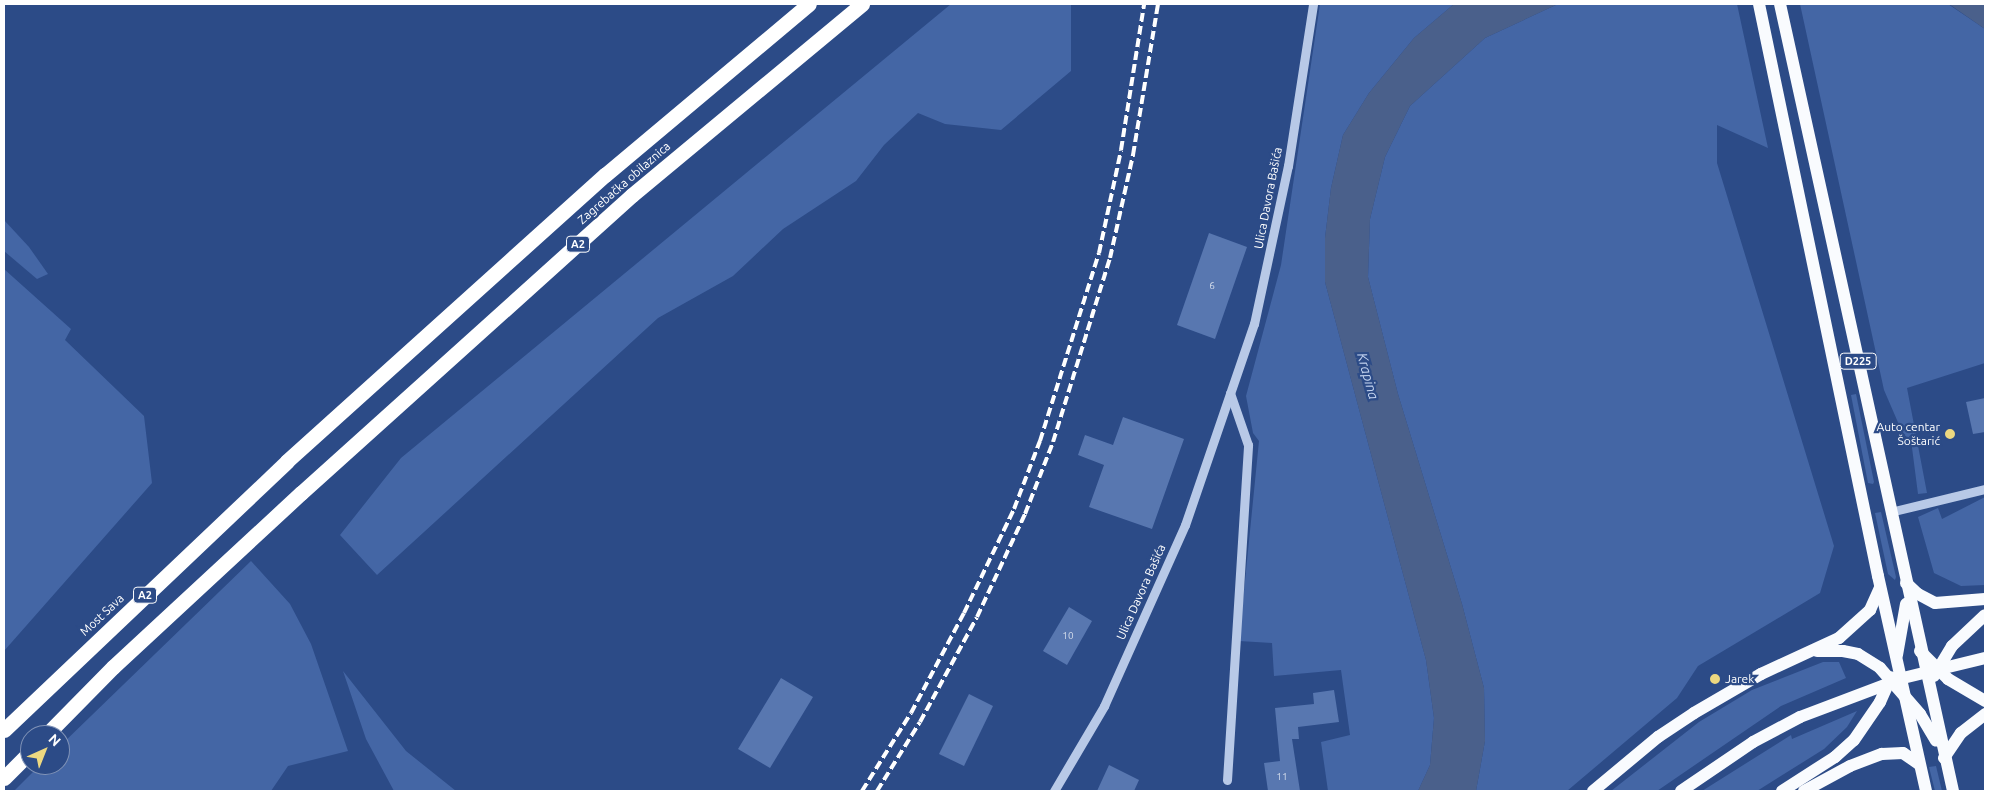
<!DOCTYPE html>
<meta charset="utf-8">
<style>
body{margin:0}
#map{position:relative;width:1989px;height:795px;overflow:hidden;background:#2c4b87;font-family:Ubuntu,sans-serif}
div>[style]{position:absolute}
.green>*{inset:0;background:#4466a5}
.water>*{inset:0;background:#4a608b}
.building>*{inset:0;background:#5877b0}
.minor>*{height:9px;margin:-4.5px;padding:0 4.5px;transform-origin:4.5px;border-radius:4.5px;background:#b8c9e7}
.major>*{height:12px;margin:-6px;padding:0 6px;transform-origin:6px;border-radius:6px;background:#f9fbfe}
.highway>*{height:15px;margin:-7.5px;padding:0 7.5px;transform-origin:7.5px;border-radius:7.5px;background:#fff}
.rail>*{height:4px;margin-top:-2px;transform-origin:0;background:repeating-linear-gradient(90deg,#fff 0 9px,transparent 0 13px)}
.major-bridge>*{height:12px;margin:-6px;padding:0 6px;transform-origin:6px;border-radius:6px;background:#f9fbfe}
.dots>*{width:14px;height:14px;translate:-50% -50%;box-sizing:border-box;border:2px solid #2c4b87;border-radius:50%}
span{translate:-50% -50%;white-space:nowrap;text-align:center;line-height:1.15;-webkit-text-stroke:4.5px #2c4b87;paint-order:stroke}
.number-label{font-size:10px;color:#d5ddeb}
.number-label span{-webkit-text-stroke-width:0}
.shield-label span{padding:1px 4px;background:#2c4b87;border:1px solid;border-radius:4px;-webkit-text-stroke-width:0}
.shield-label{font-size:11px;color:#fff;font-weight:700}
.street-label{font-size:12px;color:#fff}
.poi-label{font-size:12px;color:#fff}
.right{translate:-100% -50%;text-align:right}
.left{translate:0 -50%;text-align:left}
.water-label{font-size:14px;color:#c3d3ef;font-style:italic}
.frame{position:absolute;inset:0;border:5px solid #fff;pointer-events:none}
.north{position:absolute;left:20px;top:725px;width:50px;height:50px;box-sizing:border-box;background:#2c4b87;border:1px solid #8093b7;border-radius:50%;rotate:44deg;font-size:14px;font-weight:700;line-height:20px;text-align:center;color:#fff}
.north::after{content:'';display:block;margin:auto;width:18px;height:22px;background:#edd880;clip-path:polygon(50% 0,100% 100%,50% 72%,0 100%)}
</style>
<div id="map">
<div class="green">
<div style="clip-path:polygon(951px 4px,1071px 4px,1071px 71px,1001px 130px,945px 124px,918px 113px,884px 145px,856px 181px,783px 229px,733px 276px,658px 318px,377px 575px,340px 535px,401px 458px)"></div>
<div style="clip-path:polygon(1320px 4px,1454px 4px,1414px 38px,1369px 93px,1343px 135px,1331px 188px,1325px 238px,1325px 282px,1426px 660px,1434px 718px,1430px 765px,1418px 791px,1328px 791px,1321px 742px,1350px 735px,1341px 670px,1274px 676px,1272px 643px,1239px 641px,1259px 441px,1253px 433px,1246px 396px,1281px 265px)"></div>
<div style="clip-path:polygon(1558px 4px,1737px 4px,1768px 148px,1717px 125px,1717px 163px,1834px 546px,1820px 593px,1698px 666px,1677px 698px,1567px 791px,1476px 791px,1485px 741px,1484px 688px,1462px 604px,1398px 394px,1368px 277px,1370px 219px,1385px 157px,1410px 106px,1485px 38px)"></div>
<div style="clip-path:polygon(1800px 4px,1948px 4px,1985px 29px,1985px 363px,1907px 388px,1927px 493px,1918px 494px,1911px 440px,1903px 434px,1884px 390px)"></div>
<div style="clip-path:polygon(4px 220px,29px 247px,48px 274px,37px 279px,4px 251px)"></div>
<div style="clip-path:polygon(4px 269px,71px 329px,65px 340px,144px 416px,152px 483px,4px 651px)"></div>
<div style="clip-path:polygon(1856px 394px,1874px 482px,1873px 484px,1868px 483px,1851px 395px)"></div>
<div style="clip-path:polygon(1985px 497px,1985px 585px,1961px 586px,1934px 573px,1918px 517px,1938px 508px,1942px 519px)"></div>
<div style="clip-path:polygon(1881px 512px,1896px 577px,1895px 580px,1888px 574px,1875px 513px)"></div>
<div style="clip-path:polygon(251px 561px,290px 604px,311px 644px,348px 751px,288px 766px,271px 791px,14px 791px,40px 765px,60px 765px,60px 746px)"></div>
<div style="clip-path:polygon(1823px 662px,1839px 662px,1846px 678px,1781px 706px,1657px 791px,1611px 791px,1699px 722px,1752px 690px)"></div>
<div style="clip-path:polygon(343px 671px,406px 751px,456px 791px,394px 791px,366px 739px)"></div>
<div style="clip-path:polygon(1857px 711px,1847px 727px,1824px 749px,1757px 791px,1702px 791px,1791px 735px,1792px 739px)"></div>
<div style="clip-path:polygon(1936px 766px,1942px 791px,1935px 791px,1929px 767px)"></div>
</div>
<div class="water">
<div style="clip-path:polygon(1454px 4px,1558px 4px,1485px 38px,1410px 106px,1385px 157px,1370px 219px,1368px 277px,1398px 394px,1462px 604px,1484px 688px,1485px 741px,1476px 791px,1418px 791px,1430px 765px,1434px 718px,1426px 660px,1325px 282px,1325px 238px,1331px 188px,1343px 135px,1369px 93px,1414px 38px)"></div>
<div style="clip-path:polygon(1948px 4px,1985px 4px,1985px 29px,1949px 4px)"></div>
</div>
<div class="building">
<div style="clip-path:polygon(1209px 233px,1247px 247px,1215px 339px,1177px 325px)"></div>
<div style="clip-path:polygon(1985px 398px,1985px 432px,1973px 434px,1966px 402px)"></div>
<div style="clip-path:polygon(1123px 417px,1184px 439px,1152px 529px,1089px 507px,1104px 465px,1078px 455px,1085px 435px,1113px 445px)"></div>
<div style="clip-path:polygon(1069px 607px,1092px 621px,1067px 665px,1043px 651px)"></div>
<div style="clip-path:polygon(781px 678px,813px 697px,770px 768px,738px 749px)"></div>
<div style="clip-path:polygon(1334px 690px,1339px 722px,1298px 727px,1299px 739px,1292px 739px,1300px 791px,1268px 791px,1264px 763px,1280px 761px,1275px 708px,1314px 704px,1313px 693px)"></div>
<div style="clip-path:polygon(969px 694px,993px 706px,964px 766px,939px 754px)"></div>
<div style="clip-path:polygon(1109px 765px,1139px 780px,1134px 791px,1097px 791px)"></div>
</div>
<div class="minor">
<div style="left:1890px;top:512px;width:98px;rotate:-13.6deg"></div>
<div style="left:1227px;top:780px;width:336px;rotate:-86.4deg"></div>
<div style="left:1248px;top:445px;width:55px;rotate:-109.1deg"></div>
<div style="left:1054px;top:791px;width:99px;rotate:-59.5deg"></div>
<div style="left:1104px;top:706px;width:198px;rotate:-65.9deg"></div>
<div style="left:1185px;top:525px;width:213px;rotate:-71.1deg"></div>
<div style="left:1254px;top:324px;width:162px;rotate:-77.9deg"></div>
<div style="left:1288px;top:166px;width:164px;rotate:-81.2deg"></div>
</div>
<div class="major">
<div style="left:1759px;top:4px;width:584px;rotate:78.25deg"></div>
<div style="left:1878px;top:576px;width:220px;rotate:77.4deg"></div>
<div style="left:1780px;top:4px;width:806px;rotate:77.6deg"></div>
<div style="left:1906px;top:583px;width:16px;rotate:43deg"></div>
<div style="left:1918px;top:594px;width:19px;rotate:28deg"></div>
<div style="left:1935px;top:603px;width:50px;rotate:-4.6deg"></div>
<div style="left:1817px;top:651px;width:26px"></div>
<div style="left:1843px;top:651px;width:15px;rotate:11deg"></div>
<div style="left:1858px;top:654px;width:26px;rotate:32deg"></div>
<div style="left:1880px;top:668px;width:61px;rotate:49deg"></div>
<div style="left:1920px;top:714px;width:31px;rotate:59deg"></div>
<div style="left:1920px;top:651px;width:40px;rotate:45deg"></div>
<div style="left:1948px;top:679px;width:43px;rotate:30.7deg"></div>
<div style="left:1897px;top:655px;width:52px;rotate:-80deg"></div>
<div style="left:1934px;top:676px;width:35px;rotate:-59deg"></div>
<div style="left:1952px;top:646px;width:45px;rotate:-43.2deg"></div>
<div style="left:1944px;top:758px;width:30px;rotate:-56deg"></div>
<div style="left:1961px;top:733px;width:31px;rotate:-38deg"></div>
<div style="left:1593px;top:791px;width:85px;rotate:-39.7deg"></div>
<div style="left:1658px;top:737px;width:43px;rotate:-33.7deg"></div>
<div style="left:1694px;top:713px;width:78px;rotate:-30.2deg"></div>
<div style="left:1761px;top:674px;width:86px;rotate:-24.8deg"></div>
<div style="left:1839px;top:638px;width:42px;rotate:-42.1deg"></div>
<div style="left:1870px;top:610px;width:24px;rotate:-66deg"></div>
<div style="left:1681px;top:791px;width:87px;rotate:-34.2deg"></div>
<div style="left:1753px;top:742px;width:53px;rotate:-28deg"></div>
<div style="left:1782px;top:791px;width:63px;rotate:-32.7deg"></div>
<div style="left:1835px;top:757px;width:25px;rotate:-42deg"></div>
<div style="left:1854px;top:740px;width:46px;rotate:-55.6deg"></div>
<div style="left:1880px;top:702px;width:27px;rotate:-66deg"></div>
<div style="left:1804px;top:791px;width:52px;rotate:-28.5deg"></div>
<div style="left:1850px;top:766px;width:34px;rotate:-21deg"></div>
<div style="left:1882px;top:754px;width:21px;rotate:-3deg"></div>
<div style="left:1903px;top:753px;width:19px;rotate:35deg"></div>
</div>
<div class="highway">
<div style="left:4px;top:730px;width:390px;rotate:-43.5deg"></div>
<div style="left:287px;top:461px;width:428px;rotate:-42deg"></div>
<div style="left:605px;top:175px;width:266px;rotate:-40deg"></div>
<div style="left:46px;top:735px;width:95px;rotate:-45.4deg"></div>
<div style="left:113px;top:667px;width:256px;rotate:-42.8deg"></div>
<div style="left:301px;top:493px;width:445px;rotate:-42deg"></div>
<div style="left:632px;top:195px;width:299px;rotate:-39.7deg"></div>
<div style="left:4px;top:778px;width:37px;rotate:-45deg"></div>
</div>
<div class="rail">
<div style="left:862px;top:791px;width:92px;rotate:-57.9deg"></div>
<div style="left:911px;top:713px;width:113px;rotate:-62.1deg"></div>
<div style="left:964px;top:613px;width:115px;rotate:-64.3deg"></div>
<div style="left:1014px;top:509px;width:73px;rotate:-69.1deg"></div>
<div style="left:1040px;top:441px;width:197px;rotate:-72.6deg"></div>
<div style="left:1099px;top:253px;width:105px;rotate:-77.9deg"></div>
<div style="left:1121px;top:150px;width:148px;rotate:-81deg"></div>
<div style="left:877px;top:791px;width:81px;rotate:-58.1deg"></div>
<div style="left:920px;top:722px;width:119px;rotate:-61.5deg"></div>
<div style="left:977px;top:617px;width:114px;rotate:-65deg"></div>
<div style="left:1025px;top:514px;width:77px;rotate:-68.7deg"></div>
<div style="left:1053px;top:442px;width:193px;rotate:-72.8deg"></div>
<div style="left:1110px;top:258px;width:106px;rotate:-77.4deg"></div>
<div style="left:1133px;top:155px;width:153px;rotate:-80.6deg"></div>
</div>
<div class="major-bridge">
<div style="left:1800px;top:717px;width:110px;rotate:-20.7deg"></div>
<div style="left:1903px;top:678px;width:84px;rotate:-13.7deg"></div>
</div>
<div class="dots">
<div style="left:1950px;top:434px;background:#edd880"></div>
<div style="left:1715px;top:679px;background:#edd880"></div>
</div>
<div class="number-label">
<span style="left:1212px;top:286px">6</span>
<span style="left:1068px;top:636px">10</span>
<span style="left:1282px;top:777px">11</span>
</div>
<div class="shield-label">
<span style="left:578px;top:244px">A2</span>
<span style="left:1858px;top:361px">D225</span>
<span style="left:145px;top:595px">A2</span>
</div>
<div class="street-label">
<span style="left:624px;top:183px;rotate:-41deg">Zagrebačka obilaznica</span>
<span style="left:1268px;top:198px;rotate:-79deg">Ulica Davora Bašića</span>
<span style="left:1141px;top:592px;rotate:-66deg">Ulica Davora Bašića</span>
<span style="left:102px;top:615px;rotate:-43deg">Most Sava</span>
</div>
<div class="poi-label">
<span class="right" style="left:1940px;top:434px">Auto centar<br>Šoštarić</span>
<span class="left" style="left:1725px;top:679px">Jarek</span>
</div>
<div class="water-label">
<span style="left:1368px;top:376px;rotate:75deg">Krapina</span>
</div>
<div class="frame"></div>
<div class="north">N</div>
</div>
